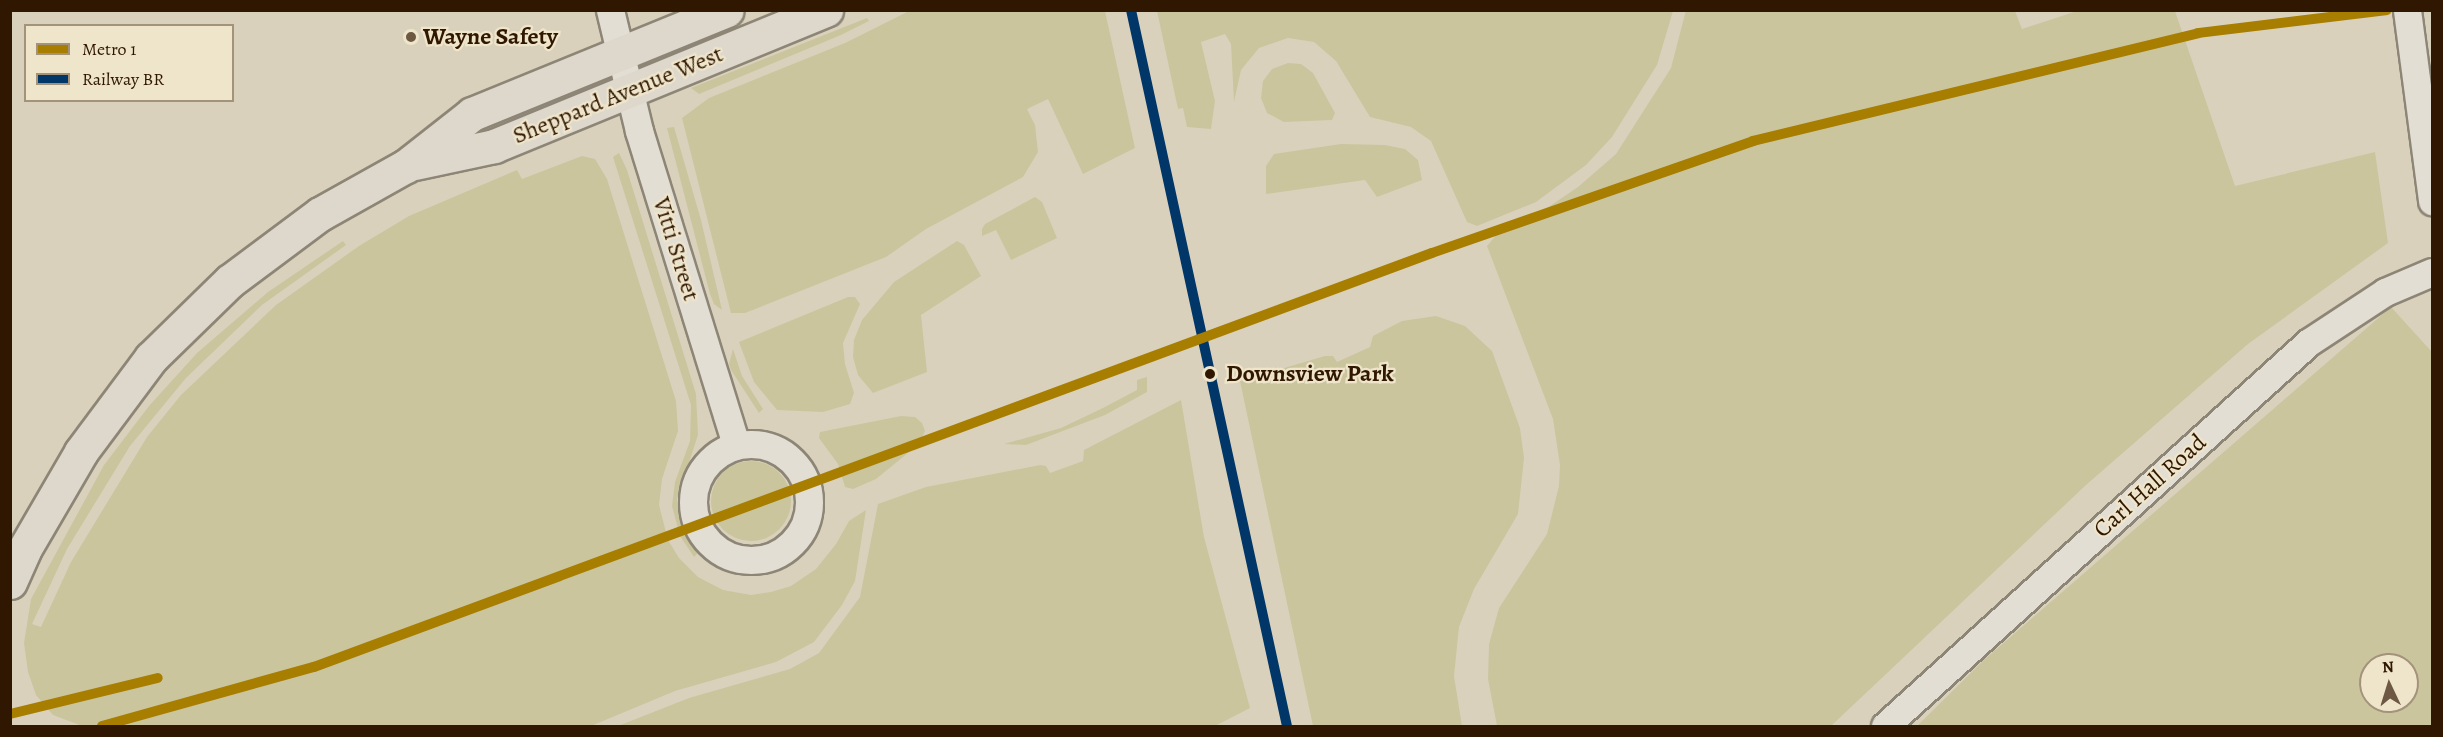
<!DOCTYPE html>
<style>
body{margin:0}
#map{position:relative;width:2443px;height:737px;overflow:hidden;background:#dad1bc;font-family:Alegreya,serif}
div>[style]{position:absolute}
.green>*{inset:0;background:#cbc59e}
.round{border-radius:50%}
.roads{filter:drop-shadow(2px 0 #8d8576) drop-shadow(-2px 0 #8d8576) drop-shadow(0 2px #8d8576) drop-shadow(0 -2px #8d8576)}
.minor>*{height:27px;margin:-13.5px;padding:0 13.5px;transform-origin:13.5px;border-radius:13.5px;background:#e2ded3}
.minor>.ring{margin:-13.5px;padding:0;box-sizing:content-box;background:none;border:27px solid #e2ded3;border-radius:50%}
.major>*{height:33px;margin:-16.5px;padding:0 16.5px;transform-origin:16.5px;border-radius:16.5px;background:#ddd8cb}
.rail-1>*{height:10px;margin:-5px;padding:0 5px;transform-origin:5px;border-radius:5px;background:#003768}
.metro-1>*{height:10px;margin:-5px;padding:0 5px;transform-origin:5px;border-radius:5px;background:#a87e01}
.dots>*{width:16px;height:16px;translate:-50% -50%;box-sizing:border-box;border:3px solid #efe5cb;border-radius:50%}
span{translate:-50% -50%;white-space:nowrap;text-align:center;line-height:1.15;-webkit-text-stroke:4.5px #efe5cb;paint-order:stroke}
.poi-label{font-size:24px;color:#301702;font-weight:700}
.left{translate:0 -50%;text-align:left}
.street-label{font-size:24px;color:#301702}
.stop-label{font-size:24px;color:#301702;font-weight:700}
.frame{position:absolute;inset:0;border:12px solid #301702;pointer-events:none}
.legend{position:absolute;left:24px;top:24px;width:210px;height:78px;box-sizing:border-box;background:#efe5cb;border:2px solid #a3937b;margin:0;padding:8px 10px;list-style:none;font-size:18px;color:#301702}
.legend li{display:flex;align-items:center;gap:12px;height:30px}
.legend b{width:30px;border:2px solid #a3937b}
.north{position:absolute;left:2359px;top:653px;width:60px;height:60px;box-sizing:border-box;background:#efe5cb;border:2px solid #a3937b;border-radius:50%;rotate:356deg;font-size:16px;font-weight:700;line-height:24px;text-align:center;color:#301702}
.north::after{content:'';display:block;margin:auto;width:21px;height:27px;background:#6c5843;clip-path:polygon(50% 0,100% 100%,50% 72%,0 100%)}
</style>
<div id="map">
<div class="green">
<div style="clip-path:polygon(1686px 10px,2015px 11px,2022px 29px,2077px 11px,2175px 11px,2235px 186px,2375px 152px,2388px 243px,2248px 344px,2086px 485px,1831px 726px,1497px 726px,1488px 679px,1489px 644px,1499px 608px,1547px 534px,1559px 486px,1560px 465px,1553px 419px,1487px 246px,1498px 233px,1538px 214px,1578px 187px,1616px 154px,1671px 68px)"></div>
<div style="clip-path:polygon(909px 11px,1105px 11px,1135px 148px,1083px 174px,1048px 99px,1027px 109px,1035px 125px,1038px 152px,1023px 177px,926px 229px,886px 257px,745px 313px,731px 313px,682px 118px,709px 98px,845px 43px)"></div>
<div style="clip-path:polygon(1157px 11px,1157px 10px,1673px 11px,1657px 65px,1612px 137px,1586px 165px,1536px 202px,1477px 226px,1467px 222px,1431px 141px,1411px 127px,1370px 117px,1336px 61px,1314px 42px,1288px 38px,1259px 48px,1241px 70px,1234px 102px,1231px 44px,1225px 34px,1201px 42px,1215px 101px,1211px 129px,1187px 127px,1183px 108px,1178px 109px)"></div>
<div style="clip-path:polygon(867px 18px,869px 21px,841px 35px,699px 94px,691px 88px)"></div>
<div style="clip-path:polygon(1288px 63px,1301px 64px,1313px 73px,1335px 113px,1332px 120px,1284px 122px,1267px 113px,1261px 98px,1263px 81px,1272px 69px)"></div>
<div style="clip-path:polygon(674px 127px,701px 220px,722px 310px,714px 304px,710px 294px,667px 128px)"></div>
<div style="clip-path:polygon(1341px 144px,1385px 145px,1405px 149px,1418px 160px,1422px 180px,1377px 197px,1365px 180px,1266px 194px,1266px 166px,1274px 154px)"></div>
<div style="clip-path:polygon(619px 153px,627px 170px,696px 394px,698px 435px,677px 499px,685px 534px,698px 553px,694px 557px,680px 536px,672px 506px,675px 482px,690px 441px,691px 405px,613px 157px)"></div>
<div style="clip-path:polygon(582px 156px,595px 159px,607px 179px,676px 401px,678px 431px,662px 479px,659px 505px,668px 540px,679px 558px,698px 577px,723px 590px,751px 595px,771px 592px,791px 586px,816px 569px,836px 544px,849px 521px,866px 510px,855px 581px,842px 605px,814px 642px,776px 662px,675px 691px,591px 726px,82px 726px,53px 715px,36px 695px,28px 672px,24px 643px,31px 599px,104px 465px,149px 406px,197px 353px,268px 292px,343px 241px,346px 245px,262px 305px,186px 378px,130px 446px,67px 549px,32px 624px,41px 627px,71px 562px,147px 437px,181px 395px,276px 305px,359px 246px,409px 216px,517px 170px,522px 179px)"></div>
<div style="clip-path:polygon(1035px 197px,1042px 202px,1057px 238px,1011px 260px,996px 230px,982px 236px,982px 229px,985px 224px)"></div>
<div style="clip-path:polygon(957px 241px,964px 245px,981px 276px,921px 315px,927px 372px,873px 393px,858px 375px,853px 357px,854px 340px,862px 320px,894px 282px)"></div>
<div style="clip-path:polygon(848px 297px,855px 297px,860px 304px,843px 343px,845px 364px,854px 393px,850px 404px,823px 412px,777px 410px,754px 382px,739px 342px)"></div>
<div style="clip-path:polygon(evenodd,2391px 307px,2432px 352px,2432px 726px,1917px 726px,1985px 659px,2391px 307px,2371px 665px,2407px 665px,2407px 701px,2371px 701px,2371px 665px)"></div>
<div style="clip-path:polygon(1436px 316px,1465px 326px,1492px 351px,1520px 428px,1524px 458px,1518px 514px,1474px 589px,1459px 627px,1454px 676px,1462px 726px,1313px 726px,1240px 381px,1325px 356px,1333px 356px,1337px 362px,1370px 347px,1373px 336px,1402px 321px)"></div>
<div style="clip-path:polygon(733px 349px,742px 376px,763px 409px,759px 413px,731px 370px,729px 364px)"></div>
<div style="clip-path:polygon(1147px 377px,1147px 392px,1105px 415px,1026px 445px,1004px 444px,1061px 428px,1103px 408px,1137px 390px,1137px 380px)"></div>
<div style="clip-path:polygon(1181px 400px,1204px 537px,1250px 708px,1215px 726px,618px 726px,689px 698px,790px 669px,819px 653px,860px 597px,878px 504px,926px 487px,1040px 465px,1046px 466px,1050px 473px,1083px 461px,1084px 450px)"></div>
<div style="clip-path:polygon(901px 416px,915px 417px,922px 423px,925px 431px,919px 444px,876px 479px,853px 489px,845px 487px,838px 464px,819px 438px,820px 432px)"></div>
<div class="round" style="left:711px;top:461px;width:80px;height:80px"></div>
</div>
<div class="roads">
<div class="minor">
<div style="left:610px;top:10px;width:124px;rotate:76.5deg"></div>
<div style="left:639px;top:131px;width:329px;rotate:72.8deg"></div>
<div style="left:2407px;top:10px;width:193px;rotate:82.5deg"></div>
<div class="ring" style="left:693px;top:444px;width:89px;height:89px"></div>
<div style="left:1885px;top:726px;width:572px;rotate:-42.17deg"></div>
<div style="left:2309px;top:342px;width:91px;rotate:-33.3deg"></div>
<div style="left:2385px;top:292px;width:51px;rotate:-23.1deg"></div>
</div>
<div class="major">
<div style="left:415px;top:163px;width:81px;rotate:-12.1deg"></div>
<div style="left:494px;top:146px;width:359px;rotate:-22.3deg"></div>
<div style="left:10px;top:582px;width:35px;rotate:-66deg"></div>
<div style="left:24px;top:550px;width:113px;rotate:-59.8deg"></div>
<div style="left:81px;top:452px;width:117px;rotate:-53.3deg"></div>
<div style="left:151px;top:358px;width:110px;rotate:-44.3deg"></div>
<div style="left:230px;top:281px;width:112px;rotate:-36.7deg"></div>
<div style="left:320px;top:214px;width:98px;rotate:-29.2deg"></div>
<div style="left:406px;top:166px;width:84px;rotate:-38.2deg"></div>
<div style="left:472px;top:114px;width:275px;rotate:-22.2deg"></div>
</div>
</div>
<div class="rail-1">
<div style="left:1131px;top:10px;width:733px;rotate:77.71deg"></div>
</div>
<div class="metro-1">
<div style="left:10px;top:714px;width:152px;rotate:-13.7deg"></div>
<div style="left:102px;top:726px;width:220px;rotate:-15.6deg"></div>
<div style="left:314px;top:667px;width:1192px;rotate:-20.32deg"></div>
<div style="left:1432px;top:253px;width:340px;rotate:-19.2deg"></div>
<div style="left:1753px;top:141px;width:458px;rotate:-13.6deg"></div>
<div style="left:2198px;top:33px;width:190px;rotate:-6.9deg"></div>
</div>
<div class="dots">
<div style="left:411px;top:37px;background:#6c5843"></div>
<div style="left:1210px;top:374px;background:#301702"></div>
</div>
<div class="poi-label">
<span class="left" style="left:423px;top:37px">Wayne Safety</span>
</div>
<div class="street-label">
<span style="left:618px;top:95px;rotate:-22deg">Sheppard Avenue West</span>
<span style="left:676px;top:249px;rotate:73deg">Vitti Street</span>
<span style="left:2150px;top:486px;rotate:-42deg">Carl Hall Road</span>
</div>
<div class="stop-label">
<span class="left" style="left:1226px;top:374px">Downsview Park</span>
</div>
<div class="frame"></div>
<ul class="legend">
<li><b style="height:8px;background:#a87e01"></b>Metro 1</li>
<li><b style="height:8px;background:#003768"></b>Railway BR</li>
</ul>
<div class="north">N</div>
</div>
